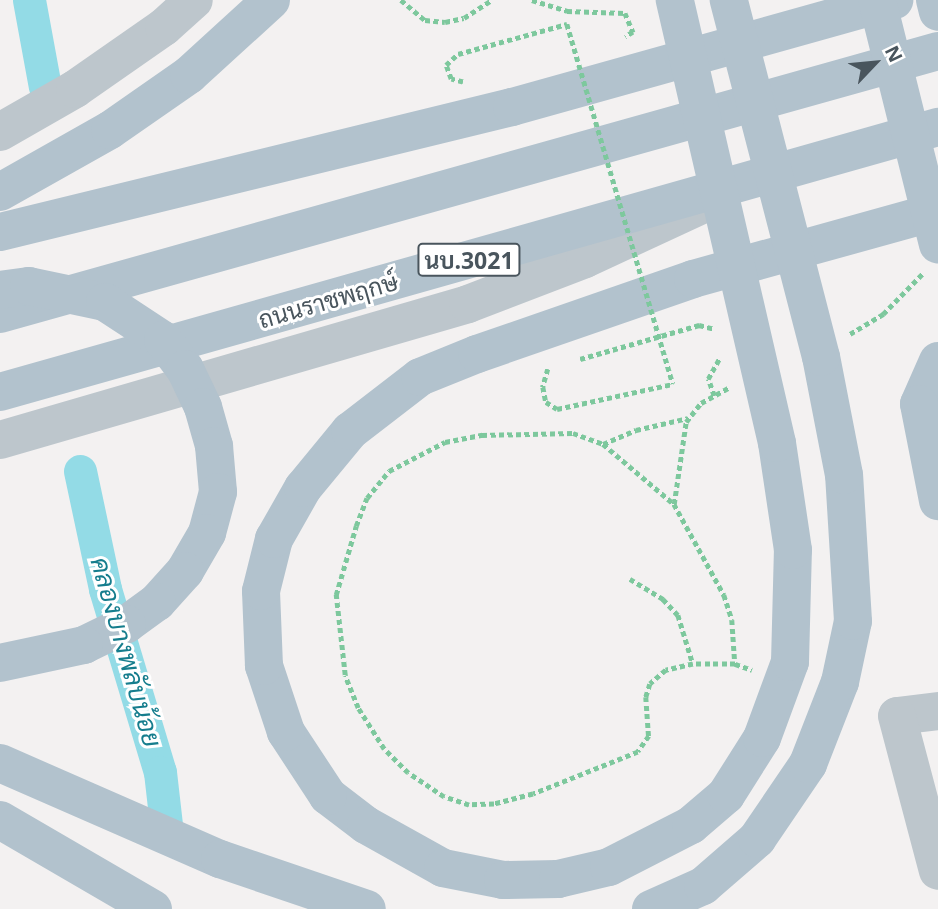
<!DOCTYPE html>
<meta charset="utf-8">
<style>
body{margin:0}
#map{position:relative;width:938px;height:909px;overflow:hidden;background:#f3f1f1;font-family:"Open Sans",Sarabun,sans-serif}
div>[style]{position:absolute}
.canal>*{height:33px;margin:-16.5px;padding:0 16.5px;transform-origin:16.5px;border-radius:16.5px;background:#93dbe6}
.path>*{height:4.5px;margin-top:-2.25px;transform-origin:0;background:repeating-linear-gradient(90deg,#7dc89d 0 5px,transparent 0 8.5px)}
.minor>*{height:38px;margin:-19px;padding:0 19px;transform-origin:19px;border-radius:19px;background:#bdc6cc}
.major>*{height:38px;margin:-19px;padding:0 19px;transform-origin:19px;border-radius:19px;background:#b2c2cd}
.path-bridge>*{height:4.5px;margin-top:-2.25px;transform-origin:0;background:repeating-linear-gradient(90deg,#7dc89d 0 5px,transparent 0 8.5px)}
.major-bridge>*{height:38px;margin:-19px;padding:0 19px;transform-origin:19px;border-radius:19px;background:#b2c2cd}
span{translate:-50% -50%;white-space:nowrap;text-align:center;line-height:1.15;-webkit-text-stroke:6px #fff;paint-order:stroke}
.shield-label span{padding:2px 5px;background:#fff;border:2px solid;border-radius:5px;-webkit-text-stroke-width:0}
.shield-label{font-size:23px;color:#49555d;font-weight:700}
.street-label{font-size:24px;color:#49555d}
.water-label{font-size:26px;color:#157d8d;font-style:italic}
.north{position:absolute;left:840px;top:28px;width:70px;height:70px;-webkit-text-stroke:5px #fff;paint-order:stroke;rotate:64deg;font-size:19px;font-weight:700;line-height:28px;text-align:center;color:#49555d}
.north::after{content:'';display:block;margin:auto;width:24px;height:32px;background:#49555d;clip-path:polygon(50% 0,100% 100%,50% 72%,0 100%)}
</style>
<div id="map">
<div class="canal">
<div style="left:29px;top:0;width:88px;rotate:79.6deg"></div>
<div style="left:80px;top:471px;width:121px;rotate:78deg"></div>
<div style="left:105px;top:589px;width:191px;rotate:73.3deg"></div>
<div style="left:160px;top:772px;width:61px;rotate:83.5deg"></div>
</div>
<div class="path">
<div style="left:401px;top:0;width:31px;rotate:40deg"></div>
<div style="left:425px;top:20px;width:20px;rotate:6deg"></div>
<div style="left:445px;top:22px;width:19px;rotate:-12deg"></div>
<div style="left:464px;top:18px;width:33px;rotate:-33deg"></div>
<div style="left:532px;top:0;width:37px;rotate:17deg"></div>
<div style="left:567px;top:11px;width:58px;rotate:2deg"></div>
<div style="left:625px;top:13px;width:21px;rotate:67deg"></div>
<div style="left:633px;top:32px;width:9px;rotate:148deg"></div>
<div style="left:463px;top:82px;width:12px;rotate:-166deg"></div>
<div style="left:451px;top:79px;width:15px;rotate:-110deg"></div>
<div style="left:446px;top:65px;width:16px;rotate:-43deg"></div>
<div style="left:458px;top:54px;width:113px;rotate:-15.4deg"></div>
<div style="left:850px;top:334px;width:39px;rotate:-31deg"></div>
<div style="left:883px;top:314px;width:57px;rotate:-45.7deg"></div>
<div style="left:580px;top:359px;width:124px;rotate:-15.9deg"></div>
<div style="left:699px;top:325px;width:16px;rotate:14deg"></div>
<div style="left:548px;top:369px;width:19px;rotate:106deg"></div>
<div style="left:543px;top:387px;width:15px;rotate:79deg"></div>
<div style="left:546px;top:402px;width:13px;rotate:32deg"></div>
<div style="left:557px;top:409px;width:119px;rotate:-12.2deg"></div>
<div style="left:714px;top:396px;width:18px;rotate:-109deg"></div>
<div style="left:708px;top:379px;width:25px;rotate:-61deg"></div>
<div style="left:603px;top:444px;width:36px;rotate:-23deg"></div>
<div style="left:636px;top:430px;width:53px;rotate:-13deg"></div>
<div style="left:674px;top:504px;width:83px;rotate:-81.7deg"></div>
<div style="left:686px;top:422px;width:24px;rotate:-52deg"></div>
<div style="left:701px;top:403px;width:33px;rotate:-29deg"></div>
<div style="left:630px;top:579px;width:39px;rotate:31deg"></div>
<div style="left:663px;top:599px;width:22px;rotate:47deg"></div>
<div style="left:678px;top:615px;width:51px;rotate:73deg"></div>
<div style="left:735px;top:664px;width:42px;rotate:180deg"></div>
<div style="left:693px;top:664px;width:28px;rotate:167deg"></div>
<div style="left:666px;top:670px;width:21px;rotate:139deg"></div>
<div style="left:650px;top:684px;width:14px;rotate:107deg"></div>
<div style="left:646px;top:697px;width:39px;rotate:86deg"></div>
<div style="left:649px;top:736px;width:19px;rotate:125deg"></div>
<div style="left:638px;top:752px;width:113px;rotate:158.2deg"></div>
<div style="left:533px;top:794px;width:40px;rotate:165.6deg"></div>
<div style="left:494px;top:804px;width:25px;rotate:178deg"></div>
<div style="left:469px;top:805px;width:26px;rotate:-162deg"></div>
<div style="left:444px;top:797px;width:43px;rotate:-146.3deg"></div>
<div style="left:408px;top:773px;width:34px;rotate:-135deg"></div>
<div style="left:384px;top:749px;width:49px;rotate:-122.4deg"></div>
<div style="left:358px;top:708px;width:35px;rotate:-112deg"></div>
<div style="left:345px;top:675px;width:81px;rotate:-96.4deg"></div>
<div style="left:336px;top:595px;width:72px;rotate:-73.8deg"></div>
<div style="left:356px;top:526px;width:30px;rotate:-69deg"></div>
<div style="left:367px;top:498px;width:35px;rotate:-51deg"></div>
<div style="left:389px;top:471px;width:63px;rotate:-27.4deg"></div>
<div style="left:445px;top:442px;width:38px;rotate:-11deg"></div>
<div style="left:482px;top:435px;width:91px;rotate:-1.3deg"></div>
<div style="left:573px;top:433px;width:32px;rotate:20deg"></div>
<div style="left:603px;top:444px;width:93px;rotate:40.2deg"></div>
<div style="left:674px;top:504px;width:104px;rotate:61.2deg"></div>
<div style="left:724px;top:595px;width:26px;rotate:72deg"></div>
<div style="left:732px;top:620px;width:44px;rotate:86.1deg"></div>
<div style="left:735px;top:664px;width:18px;rotate:19deg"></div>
</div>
<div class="minor">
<div style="left:0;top:132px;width:86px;rotate:-29.8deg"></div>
<div style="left:75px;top:89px;width:108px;rotate:-34.9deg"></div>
<div style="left:164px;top:27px;width:40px;rotate:-42deg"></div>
<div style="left:0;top:440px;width:487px;rotate:-16.2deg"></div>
<div style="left:468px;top:304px;width:125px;rotate:-21deg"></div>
<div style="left:585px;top:259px;width:126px;rotate:-24.9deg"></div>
<div style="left:938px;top:711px;width:41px;rotate:173deg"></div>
<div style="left:897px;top:716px;width:160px;rotate:75.2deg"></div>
</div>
<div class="major">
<div style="left:935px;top:0;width:12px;rotate:76deg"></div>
<div style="left:0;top:192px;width:126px;rotate:-29.4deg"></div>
<div style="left:110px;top:130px;width:96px;rotate:-34.8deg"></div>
<div style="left:189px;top:75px;width:111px;rotate:-42.4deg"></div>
<div style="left:0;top:232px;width:527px;rotate:-13.72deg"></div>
<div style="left:512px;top:107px;width:397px;rotate:-15.6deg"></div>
<div style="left:0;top:314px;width:974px;rotate:-15.66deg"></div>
<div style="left:938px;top:361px;width:47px;rotate:113.8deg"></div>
<div style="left:919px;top:404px;width:99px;rotate:78.9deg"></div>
<div style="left:0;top:392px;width:975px;rotate:-15.78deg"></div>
<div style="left:0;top:763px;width:240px;rotate:23.6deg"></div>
<div style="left:220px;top:859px;width:155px;rotate:18.8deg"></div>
<div style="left:0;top:820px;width:177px;rotate:30.2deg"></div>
<div style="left:366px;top:825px;width:48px;rotate:-142.7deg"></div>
<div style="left:328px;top:796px;width:77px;rotate:-123.3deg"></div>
<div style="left:286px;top:732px;width:70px;rotate:-108.4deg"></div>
<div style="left:264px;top:666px;width:75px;rotate:-92.3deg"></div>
<div style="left:261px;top:591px;width:54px;rotate:-76deg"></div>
<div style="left:274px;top:539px;width:59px;rotate:-60.4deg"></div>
<div style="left:303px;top:488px;width:74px;rotate:-50.5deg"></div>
<div style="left:350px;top:431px;width:88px;rotate:-37.6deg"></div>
<div style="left:420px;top:377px;width:61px;rotate:-22deg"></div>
<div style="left:477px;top:354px;width:229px;rotate:-19.1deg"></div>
<div style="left:693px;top:279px;width:254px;rotate:-15.5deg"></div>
</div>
<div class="path-bridge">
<div style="left:567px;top:24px;width:375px;rotate:73.6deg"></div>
</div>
<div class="major-bridge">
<div style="left:877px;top:0;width:252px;rotate:76deg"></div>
<div style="left:0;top:290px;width:29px;rotate:-8deg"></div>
<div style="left:29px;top:286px;width:78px;rotate:11.9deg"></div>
<div style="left:105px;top:302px;width:69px;rotate:33.2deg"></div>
<div style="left:163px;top:340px;width:36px;rotate:53deg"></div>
<div style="left:185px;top:369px;width:42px;rotate:64.7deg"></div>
<div style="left:203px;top:407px;width:41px;rotate:74.2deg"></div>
<div style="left:214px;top:446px;width:46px;rotate:85deg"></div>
<div style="left:218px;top:492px;width:42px;rotate:105deg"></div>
<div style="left:207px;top:533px;width:44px;rotate:120.1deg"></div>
<div style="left:185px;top:571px;width:42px;rotate:132.1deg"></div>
<div style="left:157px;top:602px;width:37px;rotate:144deg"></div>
<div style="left:127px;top:624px;width:48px;rotate:154deg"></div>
<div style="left:84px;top:645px;width:86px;rotate:167.9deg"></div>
<div style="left:366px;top:825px;width:88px;rotate:29.2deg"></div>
<div style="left:443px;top:868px;width:61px;rotate:11.3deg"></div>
<div style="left:503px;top:880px;width:55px;rotate:-1deg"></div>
<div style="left:558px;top:879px;width:52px;rotate:-13.2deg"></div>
<div style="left:609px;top:867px;width:92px;rotate:-27.1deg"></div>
<div style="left:691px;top:825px;width:46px;rotate:-40.6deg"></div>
<div style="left:726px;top:795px;width:67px;rotate:-57.7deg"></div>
<div style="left:762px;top:738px;width:81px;rotate:-69.8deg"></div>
<div style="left:790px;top:662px;width:112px;rotate:-88.5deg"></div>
<div style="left:793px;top:550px;width:108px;rotate:-98.5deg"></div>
<div style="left:777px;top:443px;width:455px;rotate:-103deg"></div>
<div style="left:651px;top:909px;width:57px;rotate:-23.9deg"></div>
<div style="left:703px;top:886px;width:72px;rotate:-41deg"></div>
<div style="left:757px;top:839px;width:91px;rotate:-55.8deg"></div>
<div style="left:808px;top:764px;width:88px;rotate:-68.7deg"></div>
<div style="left:840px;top:682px;width:62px;rotate:-78deg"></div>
<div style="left:853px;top:621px;width:146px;rotate:-93.5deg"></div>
<div style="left:844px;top:475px;width:120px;rotate:-101deg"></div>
<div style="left:821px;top:357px;width:369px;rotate:-104.5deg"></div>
</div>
<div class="shield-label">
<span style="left:469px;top:260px">นบ.3021</span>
</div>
<div class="street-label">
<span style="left:328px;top:300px;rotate:-16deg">ถนนราชพฤกษ์</span>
</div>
<div class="water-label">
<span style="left:126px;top:652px;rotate:74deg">คลองบางพลับน้อย</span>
</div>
<div class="north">N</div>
</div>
